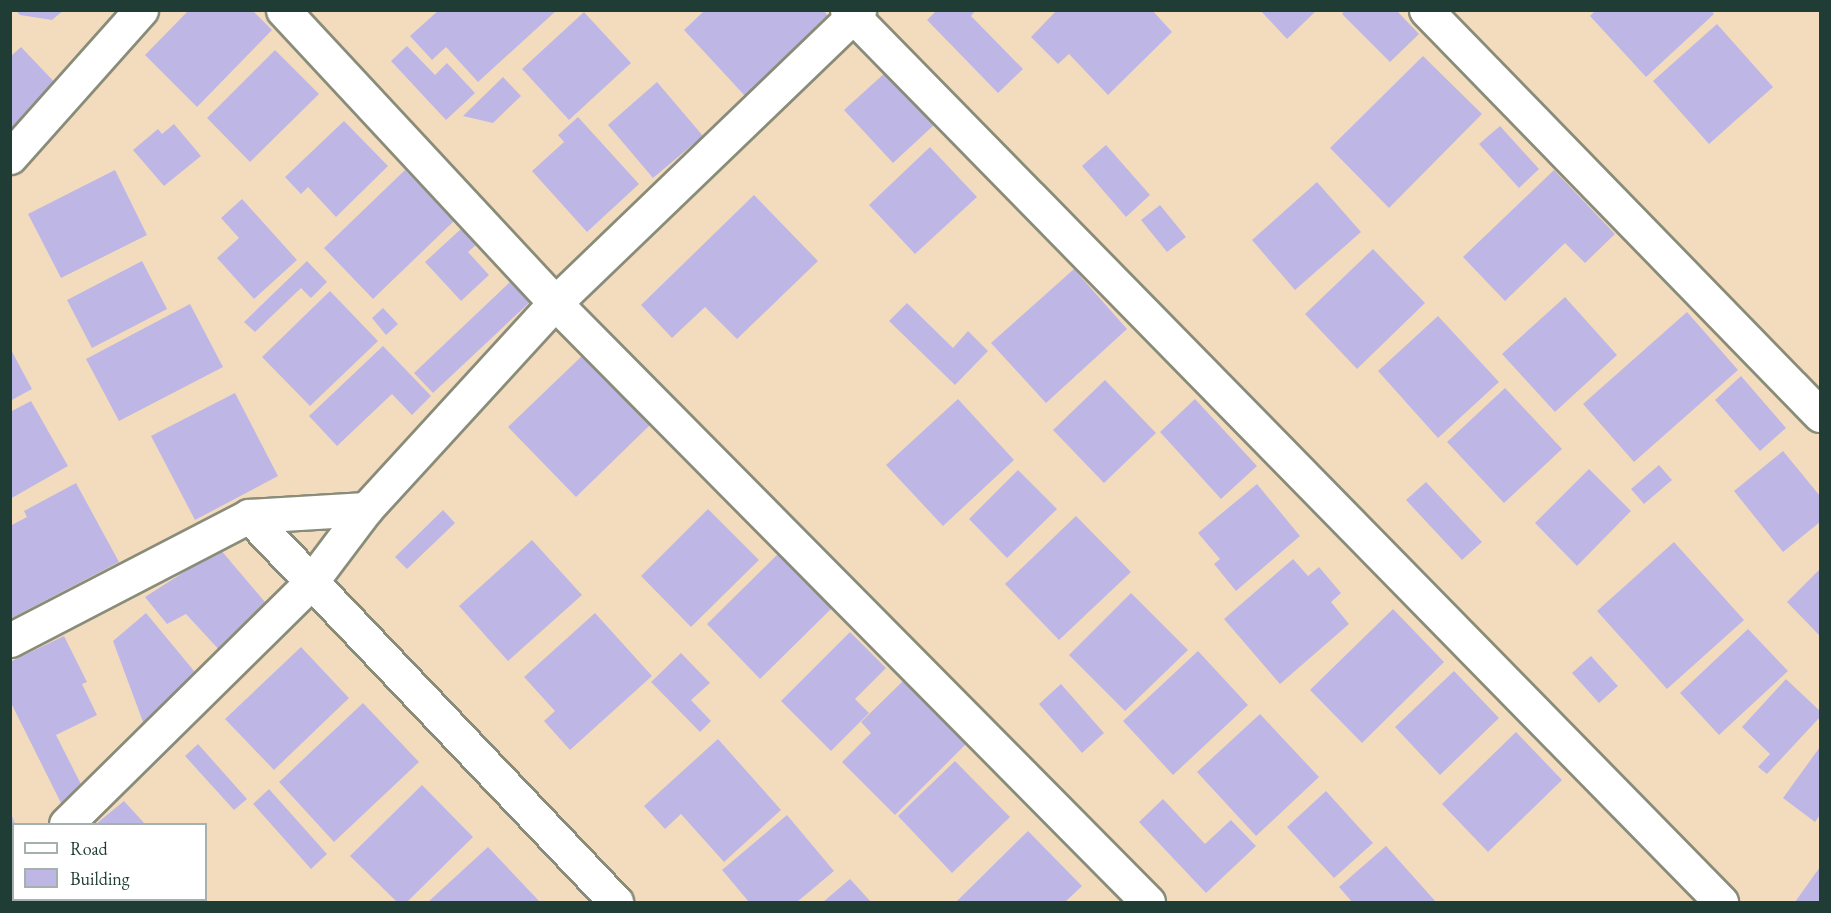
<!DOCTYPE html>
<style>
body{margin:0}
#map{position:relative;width:1831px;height:913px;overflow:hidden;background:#f3dcbe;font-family:"EB Garamond",serif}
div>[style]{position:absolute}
.building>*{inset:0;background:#beb7e6}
.roads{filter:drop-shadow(2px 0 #898c79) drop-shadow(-2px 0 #898c79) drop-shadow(0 2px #898c79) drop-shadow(0 -2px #898c79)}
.minor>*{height:33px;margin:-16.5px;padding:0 16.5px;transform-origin:16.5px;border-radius:16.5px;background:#fff}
span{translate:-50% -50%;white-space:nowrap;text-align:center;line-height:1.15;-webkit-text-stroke:4.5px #fff;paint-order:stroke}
.frame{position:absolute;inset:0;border:12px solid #1f3d34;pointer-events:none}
.legend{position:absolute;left:12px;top:823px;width:195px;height:78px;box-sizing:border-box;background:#fff;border:2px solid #a5b1ae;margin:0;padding:8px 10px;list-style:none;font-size:18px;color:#1f3d34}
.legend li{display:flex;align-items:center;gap:12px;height:30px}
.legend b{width:30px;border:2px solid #a5b1ae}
</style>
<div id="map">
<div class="building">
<div style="clip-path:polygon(15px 10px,64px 10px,52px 20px,20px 15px)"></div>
<div style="clip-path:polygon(189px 10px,252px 10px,272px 30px,197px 107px,145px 55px)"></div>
<div style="clip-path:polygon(439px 10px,557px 10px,478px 82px,446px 47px,432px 60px,410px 36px)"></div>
<div style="clip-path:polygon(705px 10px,823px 10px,829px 17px,745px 96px,684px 30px)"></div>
<div style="clip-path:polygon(937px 10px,976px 10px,971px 16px,1023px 69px,998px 93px,927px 20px)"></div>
<div style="clip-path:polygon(1057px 10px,1152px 10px,1172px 32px,1108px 95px,1069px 54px,1058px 64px,1031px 37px)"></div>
<div style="clip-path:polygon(1260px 10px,1317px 10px,1287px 39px)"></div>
<div style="clip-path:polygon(1345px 10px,1396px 10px,1419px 34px,1390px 62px,1342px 14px)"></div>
<div style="clip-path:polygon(1596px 10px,1711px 10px,1714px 14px,1646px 77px,1590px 16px)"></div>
<div style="clip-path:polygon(584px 12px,631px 63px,569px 120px,522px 69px)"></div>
<div style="clip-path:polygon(1717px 24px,1773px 87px,1709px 144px,1653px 81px)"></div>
<div style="clip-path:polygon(407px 46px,435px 75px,447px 63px,475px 93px,446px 120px,391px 61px)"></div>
<div style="clip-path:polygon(21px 47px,63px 91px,10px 141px,10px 57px)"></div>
<div style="clip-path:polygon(275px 50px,319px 94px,250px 162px,207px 118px)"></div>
<div style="clip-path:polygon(1423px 56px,1482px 114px,1389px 208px,1330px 148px)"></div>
<div style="clip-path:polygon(886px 72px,934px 125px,893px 163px,844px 110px)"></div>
<div style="clip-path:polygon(503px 77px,521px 96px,493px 123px,463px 116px)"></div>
<div style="clip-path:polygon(657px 82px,703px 136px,653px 178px,608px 125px)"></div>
<div style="clip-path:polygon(578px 117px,639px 184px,587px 232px,532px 171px,564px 142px,558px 135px)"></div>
<div style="clip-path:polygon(344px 121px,388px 166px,336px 217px,308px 187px,301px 194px,285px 177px)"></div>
<div style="clip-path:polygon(174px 124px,201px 156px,164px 186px,133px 150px,158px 129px,162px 134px)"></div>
<div style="clip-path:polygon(1500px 126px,1539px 169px,1519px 188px,1479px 144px)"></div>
<div style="clip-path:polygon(1106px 145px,1150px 195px,1126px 217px,1082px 166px)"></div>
<div style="clip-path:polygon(930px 147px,977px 197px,915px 254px,869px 205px)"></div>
<div style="clip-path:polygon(115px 170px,147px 235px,61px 278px,28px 214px)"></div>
<div style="clip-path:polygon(405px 170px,454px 221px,373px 299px,324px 248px)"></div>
<div style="clip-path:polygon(1554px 170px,1615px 234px,1585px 263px,1565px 243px,1505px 301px,1463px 257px)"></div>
<div style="clip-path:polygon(1317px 182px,1361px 232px,1295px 290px,1252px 240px)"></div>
<div style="clip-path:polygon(754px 195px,818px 261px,737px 339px,705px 307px,672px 338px,641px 305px)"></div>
<div style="clip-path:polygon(242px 199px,297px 260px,254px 299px,217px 258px,239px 238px,221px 218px)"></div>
<div style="clip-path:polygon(1160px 205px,1186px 237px,1167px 252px,1141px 220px)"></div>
<div style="clip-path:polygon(462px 228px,477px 244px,468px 252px,489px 275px,461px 301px,425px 262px)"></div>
<div style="clip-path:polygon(1373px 249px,1425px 303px,1357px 369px,1305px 314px)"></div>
<div style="clip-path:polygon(142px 261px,167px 309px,92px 348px,67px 300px)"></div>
<div style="clip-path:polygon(307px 261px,327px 282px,311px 298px,301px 288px,255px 332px,244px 322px)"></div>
<div style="clip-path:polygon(1074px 269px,1127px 329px,1046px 403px,991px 343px)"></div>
<div style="clip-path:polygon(511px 281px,531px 301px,433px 393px,414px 373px)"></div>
<div style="clip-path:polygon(330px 291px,378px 341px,310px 406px,262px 357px)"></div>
<div style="clip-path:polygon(1565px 297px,1617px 355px,1555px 412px,1502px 354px)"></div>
<div style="clip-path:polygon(907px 303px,953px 348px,968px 331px,988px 351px,955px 385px,889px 321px)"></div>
<div style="clip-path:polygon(190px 304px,223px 367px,119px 421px,86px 359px)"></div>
<div style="clip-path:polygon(383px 308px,398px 324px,386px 335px,372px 318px)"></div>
<div style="clip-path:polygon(1687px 312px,1738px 370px,1634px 462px,1583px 404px)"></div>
<div style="clip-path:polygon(1438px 316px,1499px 382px,1438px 438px,1378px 371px)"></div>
<div style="clip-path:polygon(383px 346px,431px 396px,412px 415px,392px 394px,337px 446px,309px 416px)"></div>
<div style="clip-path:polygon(10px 348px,32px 389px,10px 401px)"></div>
<div style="clip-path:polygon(585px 353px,652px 423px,576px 497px,508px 427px)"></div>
<div style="clip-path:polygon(1741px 376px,1786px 428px,1760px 451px,1715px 400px)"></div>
<div style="clip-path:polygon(1105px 380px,1156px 433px,1104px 483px,1053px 430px)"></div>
<div style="clip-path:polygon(1505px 388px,1562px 449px,1504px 503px,1447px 442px)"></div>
<div style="clip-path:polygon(235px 393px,278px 476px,195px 520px,151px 436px)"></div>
<div style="clip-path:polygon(958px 399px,1014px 460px,943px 526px,886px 465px)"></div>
<div style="clip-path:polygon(1195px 399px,1257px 466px,1221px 499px,1160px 432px)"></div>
<div style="clip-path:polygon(31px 401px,68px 466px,10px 499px,10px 412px)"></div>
<div style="clip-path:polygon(1783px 451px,1820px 496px,1820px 522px,1783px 552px,1734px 491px)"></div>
<div style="clip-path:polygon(1659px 465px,1672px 480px,1644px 504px,1631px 489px)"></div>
<div style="clip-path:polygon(1589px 469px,1631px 511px,1577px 566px,1535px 523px)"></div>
<div style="clip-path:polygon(1018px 470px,1057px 509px,1007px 558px,969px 519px)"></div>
<div style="clip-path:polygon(1426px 482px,1482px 542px,1462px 560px,1406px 500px)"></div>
<div style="clip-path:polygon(76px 483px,119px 562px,10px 619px,10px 526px,27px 517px,24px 511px)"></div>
<div style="clip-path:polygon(1257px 484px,1300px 536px,1236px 591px,1214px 564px,1220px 559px,1198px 533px)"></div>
<div style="clip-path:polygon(708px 509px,759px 560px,691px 627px,641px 576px)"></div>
<div style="clip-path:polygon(443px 510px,455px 523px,407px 569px,395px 557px)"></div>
<div style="clip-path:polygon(1076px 516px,1131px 572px,1059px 640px,1005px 584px)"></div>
<div style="clip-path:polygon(532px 540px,582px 595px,508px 661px,459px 606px)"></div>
<div style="clip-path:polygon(1674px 542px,1744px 620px,1667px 689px,1597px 611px)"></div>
<div style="clip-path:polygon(220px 549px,270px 608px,222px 653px,186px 614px,167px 624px,145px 597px)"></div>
<div style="clip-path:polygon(778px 554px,832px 608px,760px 679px,707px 624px)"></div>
<div style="clip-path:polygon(1293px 559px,1308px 576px,1319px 567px,1341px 593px,1331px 602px,1349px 624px,1280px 684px,1224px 619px)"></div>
<div style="clip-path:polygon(1820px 569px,1820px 636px,1787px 602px)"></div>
<div style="clip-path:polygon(1131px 593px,1188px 650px,1125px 711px,1069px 655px)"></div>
<div style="clip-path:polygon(1393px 609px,1444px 662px,1362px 743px,1310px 690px)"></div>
<div style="clip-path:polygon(146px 613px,204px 683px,146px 730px,113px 641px)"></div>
<div style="clip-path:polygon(595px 613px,652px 676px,570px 750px,544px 721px,555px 711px,524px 677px)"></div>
<div style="clip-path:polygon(1748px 629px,1788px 671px,1719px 735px,1680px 693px)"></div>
<div style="clip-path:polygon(850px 632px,886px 668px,855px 699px,869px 713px,831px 751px,781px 701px)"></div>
<div style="clip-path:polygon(64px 636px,87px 682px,82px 684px,97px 715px,56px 735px,88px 798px,64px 809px,10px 701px,10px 662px)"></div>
<div style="clip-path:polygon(301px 647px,349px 698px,274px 770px,225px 719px)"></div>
<div style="clip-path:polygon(1198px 651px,1248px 705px,1173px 775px,1123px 721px)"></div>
<div style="clip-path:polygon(681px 653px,710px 683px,691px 700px,711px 721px,700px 732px,651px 682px)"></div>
<div style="clip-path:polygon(1591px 656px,1618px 686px,1599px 703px,1572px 673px)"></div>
<div style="clip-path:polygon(1454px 671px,1499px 718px,1440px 775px,1395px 727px)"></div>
<div style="clip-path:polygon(1786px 679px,1820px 711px,1820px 717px,1767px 774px,1758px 767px,1770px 754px,1742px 727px)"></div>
<div style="clip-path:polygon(903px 681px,966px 744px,895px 815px,842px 762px,871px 733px,861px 722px)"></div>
<div style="clip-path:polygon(1061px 684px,1104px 733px,1082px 753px,1039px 704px)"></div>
<div style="clip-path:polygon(363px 703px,419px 762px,334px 842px,279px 782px)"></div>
<div style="clip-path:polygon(1260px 714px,1319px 777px,1256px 836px,1197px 772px)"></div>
<div style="clip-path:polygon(1516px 732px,1562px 780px,1488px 852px,1442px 804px)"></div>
<div style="clip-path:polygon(718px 739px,781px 810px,724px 862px,681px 814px,665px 829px,644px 806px)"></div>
<div style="clip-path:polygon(198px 744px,247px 799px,234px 810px,185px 756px)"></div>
<div style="clip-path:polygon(1820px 747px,1820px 815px,1815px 822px,1783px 798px)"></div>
<div style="clip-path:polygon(955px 761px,1010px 817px,952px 873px,898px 816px)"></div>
<div style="clip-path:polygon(422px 785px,473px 837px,407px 902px,397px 902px,350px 856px)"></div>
<div style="clip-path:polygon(269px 789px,327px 854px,311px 869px,253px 804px)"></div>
<div style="clip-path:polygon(1326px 791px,1373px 843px,1334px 878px,1287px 827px)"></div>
<div style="clip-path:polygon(1163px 799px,1205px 844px,1231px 820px,1256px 846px,1206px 893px,1139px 822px)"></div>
<div style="clip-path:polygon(124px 801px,145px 824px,96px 824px)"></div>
<div style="clip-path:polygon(11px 813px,15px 824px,14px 849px,10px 850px)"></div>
<div style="clip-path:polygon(787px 815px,834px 871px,797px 902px,749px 902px,722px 870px)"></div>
<div style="clip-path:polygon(1028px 831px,1082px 886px,1065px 902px,956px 902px)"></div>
<div style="clip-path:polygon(1386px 846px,1436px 902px,1352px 902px,1339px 887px)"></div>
<div style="clip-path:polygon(488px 847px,540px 902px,428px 902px)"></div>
<div style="clip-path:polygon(1820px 867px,1820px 902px,1795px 902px)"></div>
<div style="clip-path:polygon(850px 879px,871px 902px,823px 902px)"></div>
<div style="clip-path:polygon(123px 900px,149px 900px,146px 902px,126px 902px)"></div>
</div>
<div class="roads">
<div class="minor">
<div style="left:283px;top:10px;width:400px;rotate:47.1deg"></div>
<div style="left:555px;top:303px;width:843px;rotate:45.29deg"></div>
<div style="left:847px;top:10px;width:1249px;rotate:45.58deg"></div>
<div style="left:1426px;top:10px;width:565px;rotate:45.79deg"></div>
<div style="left:10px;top:157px;width:197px;rotate:-48.3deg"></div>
<div style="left:249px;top:516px;width:533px;rotate:46.45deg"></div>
<div style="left:10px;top:640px;width:269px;rotate:-27.4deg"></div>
<div style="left:249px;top:516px;width:117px;rotate:-3.4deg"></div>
<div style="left:366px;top:509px;width:280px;rotate:-47.5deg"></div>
<div style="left:555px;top:303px;width:422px;rotate:-43.9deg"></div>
<div style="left:66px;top:824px;width:344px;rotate:-44.6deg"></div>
<div style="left:311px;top:582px;width:91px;rotate:-53deg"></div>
<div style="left:10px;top:892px;width:7px;rotate:-56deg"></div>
<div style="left:56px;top:900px;width:4px;rotate:34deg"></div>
</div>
</div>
<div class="frame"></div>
<ul class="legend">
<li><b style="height:8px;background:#fff"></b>Road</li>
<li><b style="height:16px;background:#beb7e6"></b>Building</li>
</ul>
</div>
